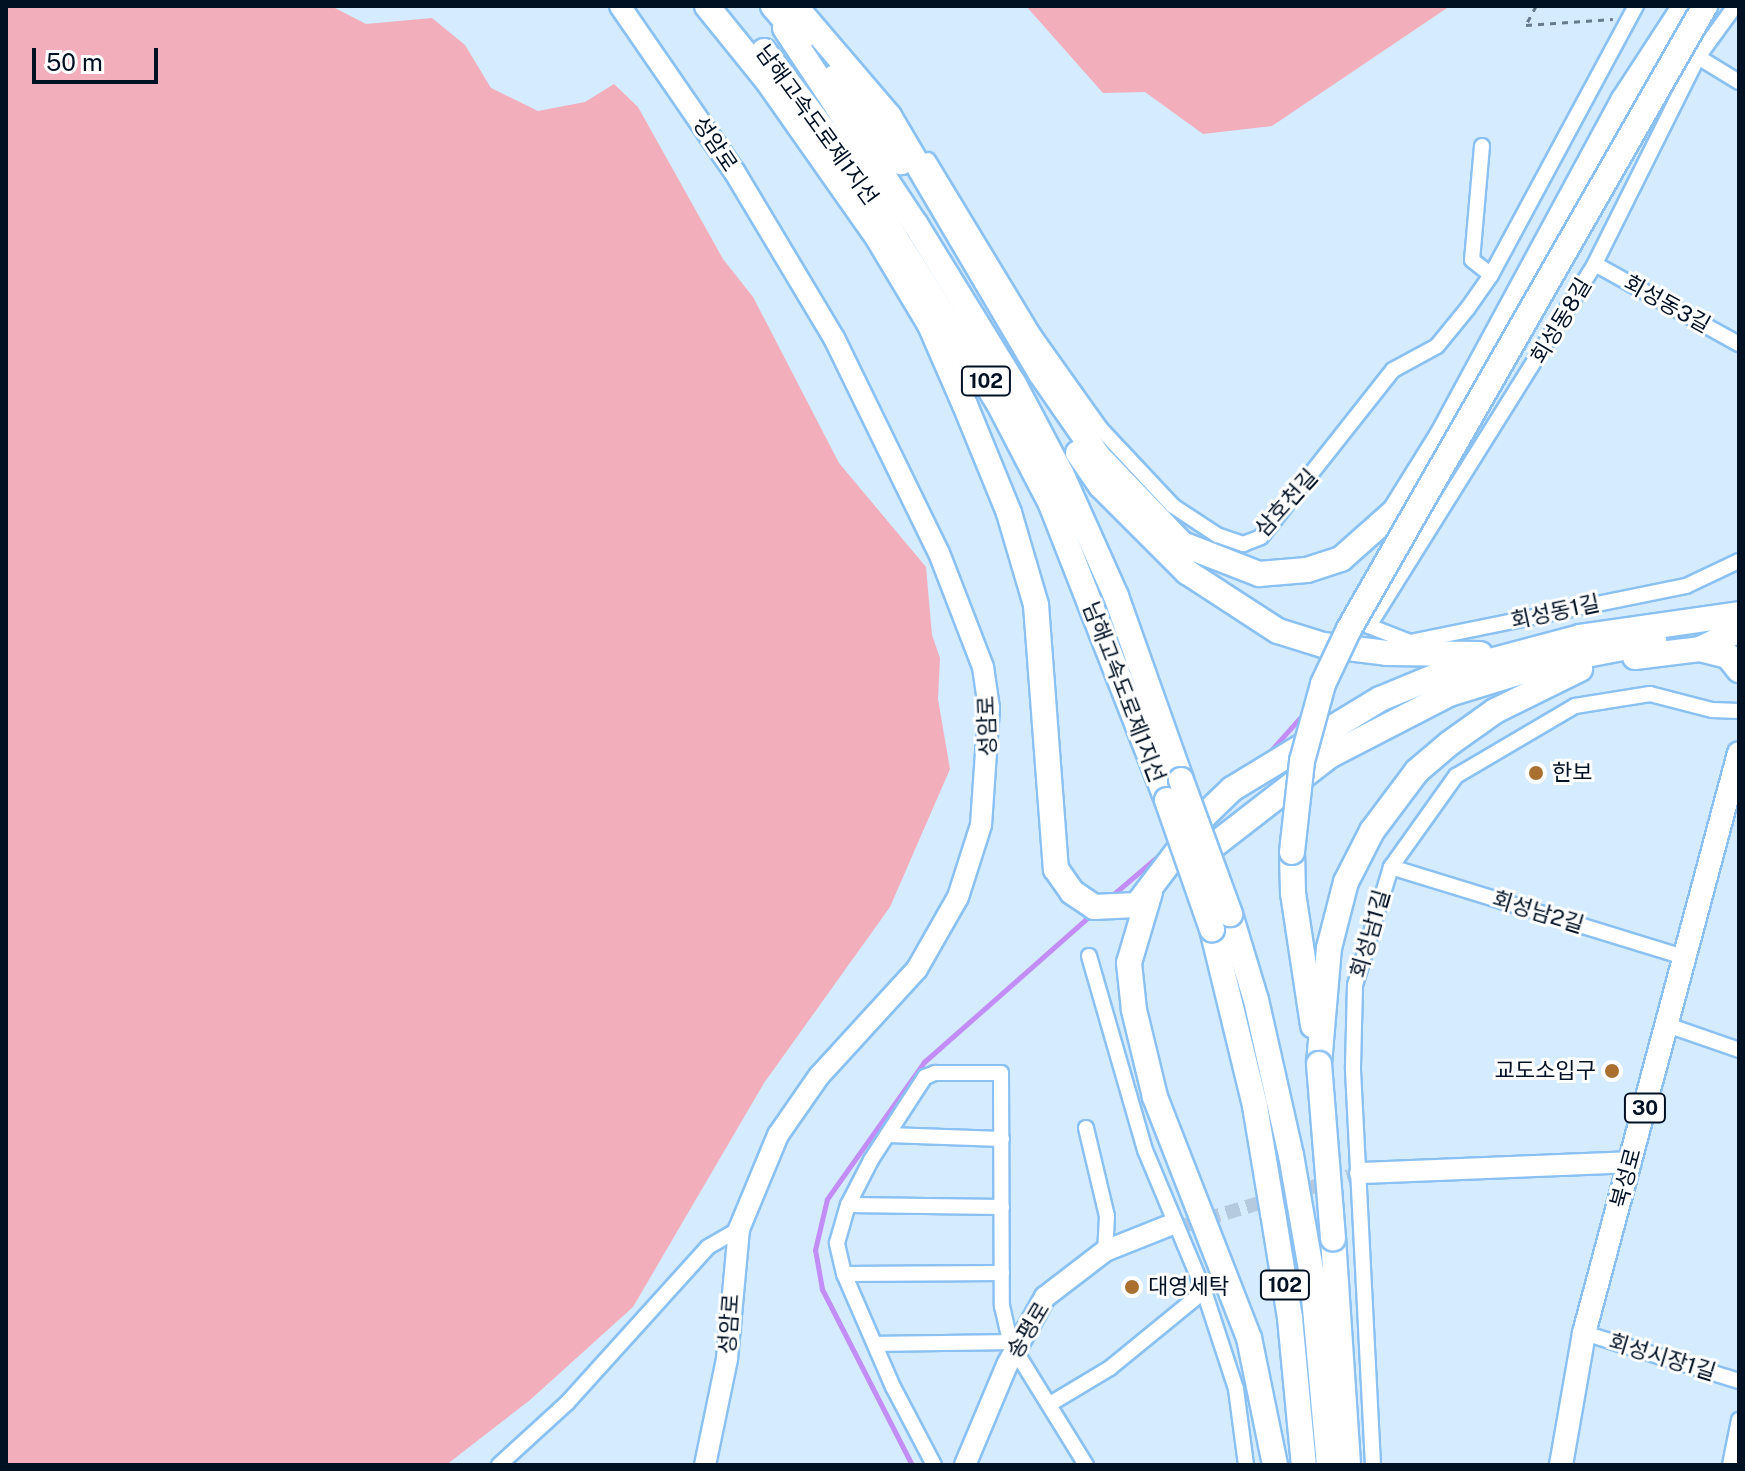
<!DOCTYPE html>
<meta charset="utf-8">
<style>
body{margin:0}
#map{position:relative;width:1745px;height:1471px;overflow:hidden;background:#d5ebff;font-family:"Public Sans","Noto Sans KR",sans-serif}
div>[style]{position:absolute}
.green>*{inset:0;background:#f2aebb}
.stream>*{height:5px;margin:-2.5px;padding:0 2.5px;transform-origin:2.5px;border-radius:2.5px;background:#c28df6}
.street-tunnel>*{height:14px;margin-top:-7px;transform-origin:0;background:repeating-linear-gradient(90deg,#b5cade 0 14px,transparent 0 21px)}
.path>*{height:3px;margin-top:-1.5px;transform-origin:0;background:repeating-linear-gradient(90deg,#687b8e 0 6px,transparent 0 12px)}
.roads{filter:drop-shadow(2px 0 #8ac1f2) drop-shadow(-2px 0 #8ac1f2) drop-shadow(0 2px #8ac1f2) drop-shadow(0 -2px #8ac1f2)}
.street>*{height:14px;margin:-7px;padding:0 7px;transform-origin:7px;border-radius:7px;background:#fff}
.secondary>*{height:20px;margin:-10px;padding:0 10px;transform-origin:10px;border-radius:10px;background:#fff}
.primary>*{height:22px;margin:-11px;padding:0 11px;transform-origin:11px;border-radius:11px;background:#fff}
.highway>*{height:24px;margin:-12px;padding:0 12px;transform-origin:12px;border-radius:12px;background:#fff}
.bridges{filter:drop-shadow(2px 0 #8ac1f2) drop-shadow(-2px 0 #8ac1f2) drop-shadow(0 2px #8ac1f2) drop-shadow(0 -2px #8ac1f2)}
.highway-bridge>*{height:24px;margin:-12px;padding:0 12px;transform-origin:12px;border-radius:12px;background:#fff}
.dots>*{width:22px;height:22px;translate:-50% -50%;box-sizing:border-box;border:4px solid #fff;border-radius:50%}
span{translate:-50% -50%;white-space:nowrap;text-align:center;line-height:1.15;-webkit-text-stroke:6px #fff;paint-order:stroke}
.shield-label span{padding:2px 6px;background:#fff;border:2px solid;border-radius:6px;-webkit-text-stroke-width:0}
.shield-label{font-size:20px;color:#001123;font-weight:700}
.street-label{font-size:22px;color:#001123}
.poi-label{font-size:22px;color:#001123}
.left{translate:0 -50%;text-align:left}
.right{translate:-100% -50%;text-align:right}
.frame{position:absolute;inset:0;border:8px solid #001123;pointer-events:none}
.scale{position:absolute;left:32px;top:48px;width:126px;height:36px;box-sizing:border-box;border:4px solid #001123;border-top:0;padding-left:10px;font-size:24px;line-height:28px;white-space:nowrap;color:#001123;-webkit-text-stroke:6px #fff;paint-order:stroke}
</style>
<div id="map">
<div class="green">
<div style="clip-path:polygon(6px 6px,331px 6px,366px 24px,432px 18px,465px 45px,491px 88px,538px 111px,585px 102px,614px 84px,638px 107px,723px 259px,753px 297px,839px 463px,926px 567px,932px 635px,940px 658px,938px 699px,950px 769px,890px 907px,764px 1083px,633px 1307px,530px 1400px,446px 1465px,6px 1465px)"></div>
<div style="clip-path:polygon(1026px 6px,1450px 6px,1272px 126px,1203px 134px,1145px 92px,1103px 93px)"></div>
</div>
<div class="stream">
<div style="left:1266px;top:756px;width:59px;rotate:-48.4deg"></div>
<div style="left:1109px;top:898px;width:74px;rotate:-40.6deg"></div>
<div style="left:912px;top:1465px;width:198px;rotate:-117.1deg"></div>
<div style="left:822px;top:1289px;width:40px;rotate:-100deg"></div>
<div style="left:815px;top:1250px;width:52px;rotate:-76.8deg"></div>
<div style="left:827px;top:1199px;width:168px;rotate:-54.7deg"></div>
<div style="left:924px;top:1062px;width:225px;rotate:-41.4deg"></div>
</div>
<div class="street-tunnel">
<div style="left:1186px;top:1225px;width:170px;rotate:-16.7deg"></div>
</div>
<div class="path">
<div style="left:1536px;top:6px;width:21px;rotate:118deg"></div>
<div style="left:1526px;top:25px;width:87px;rotate:-3.9deg"></div>
</div>
<div class="roads">
<div class="street">
<div style="left:1735px;top:6px;width:63px;rotate:126deg"></div>
<div style="left:1698px;top:57px;width:231px;rotate:116.5deg"></div>
<div style="left:1595px;top:264px;width:427px;rotate:122deg"></div>
<div style="left:1369px;top:626px;width:44px;rotate:21.3deg"></div>
<div style="left:1410px;top:642px;width:282px;rotate:-11.5deg"></div>
<div style="left:1686px;top:586px;width:59px;rotate:-25.3deg"></div>
<div style="left:1698px;top:57px;width:48px;rotate:31.4deg"></div>
<div style="left:1482px;top:146px;width:114px;rotate:95deg"></div>
<div style="left:1472px;top:260px;width:24px;rotate:38deg"></div>
<div style="left:928px;top:160px;width:205px;rotate:58.8deg"></div>
<div style="left:1034px;top:335px;width:114px;rotate:54.6deg"></div>
<div style="left:1100px;top:428px;width:107px;rotate:46.9deg"></div>
<div style="left:1173px;top:506px;width:53px;rotate:33.4deg"></div>
<div style="left:1217px;top:535px;width:28px;rotate:19deg"></div>
<div style="left:1243px;top:544px;width:19px;rotate:-21deg"></div>
<div style="left:1261px;top:537px;width:213px;rotate:-51.7deg"></div>
<div style="left:1393px;top:370px;width:50px;rotate:-28.6deg"></div>
<div style="left:1437px;top:346px;width:49px;rotate:-50.8deg"></div>
<div style="left:1468px;top:308px;width:40px;rotate:-55.1deg"></div>
<div style="left:1491px;top:275px;width:306px;rotate:-61.7deg"></div>
<div style="left:1595px;top:264px;width:165px;rotate:29.1deg"></div>
<div style="left:1391px;top:867px;width:309px;rotate:17.1deg"></div>
<div style="left:1089px;top:956px;width:202px;rotate:73.9deg"></div>
<div style="left:1145px;top:1150px;width:153px;rotate:67.3deg"></div>
<div style="left:1204px;top:1291px;width:103px;rotate:71.9deg"></div>
<div style="left:1236px;top:1389px;width:77px;rotate:82.5deg"></div>
<div style="left:1667px;top:1025px;width:76px;rotate:19.1deg"></div>
<div style="left:1086px;top:1128px;width:90px;rotate:76.6deg"></div>
<div style="left:1107px;top:1216px;width:35px;rotate:93deg"></div>
<div style="left:888px;top:1135px;width:114px;rotate:2deg"></div>
<div style="left:848px;top:1205px;width:154px;rotate:0.7deg"></div>
<div style="left:844px;top:1274px;width:158px;rotate:-0.4deg"></div>
<div style="left:1584px;top:1333px;width:162px;rotate:17.2deg"></div>
<div style="left:875px;top:1344px;width:135px;rotate:-0.8deg"></div>
<div style="left:1010px;top:1342px;width:145px;rotate:58.3deg"></div>
<div style="left:1050px;top:1404px;width:70px;rotate:-31deg"></div>
<div style="left:1110px;top:1368px;width:122px;rotate:-39.3deg"></div>
<div style="left:499px;top:1465px;width:92px;rotate:-42.4deg"></div>
<div style="left:567px;top:1403px;width:210px;rotate:-47.9deg"></div>
<div style="left:708px;top:1247px;width:36px;rotate:-30deg"></div>
<div style="left:934px;top:1465px;width:88px;rotate:-117.7deg"></div>
<div style="left:893px;top:1387px;width:123px;rotate:-113.4deg"></div>
<div style="left:844px;top:1274px;width:32px;rotate:-103deg"></div>
<div style="left:837px;top:1243px;width:40px;rotate:-74deg"></div>
<div style="left:848px;top:1205px;width:51px;rotate:-62.9deg"></div>
<div style="left:871px;top:1160px;width:99px;rotate:-57deg"></div>
<div style="left:925px;top:1077px;width:11px;rotate:-22deg"></div>
<div style="left:935px;top:1073px;width:66px"></div>
<div style="left:1001px;top:1073px;width:233px;rotate:89.8deg"></div>
<div style="left:1002px;top:1306px;width:37px;rotate:77deg"></div>
<div style="left:1373px;top:1465px;width:399px;rotate:-92.9deg"></div>
<div style="left:1353px;top:1067px;width:82px;rotate:-88.6deg"></div>
<div style="left:1355px;top:985px;width:123px;rotate:-73deg"></div>
<div style="left:1391px;top:867px;width:112px;rotate:-54.5deg"></div>
<div style="left:1456px;top:776px;width:138px;rotate:-30.5deg"></div>
<div style="left:1575px;top:706px;width:76px;rotate:-9.1deg"></div>
<div style="left:1650px;top:694px;width:64px;rotate:14.5deg"></div>
<div style="left:1712px;top:710px;width:27px;rotate:2deg"></div>
<div style="left:1730px;top:1465px;width:46px;rotate:-78.7deg"></div>
</div>
<div class="secondary">
<div style="left:620px;top:6px;width:201px;rotate:55.4deg"></div>
<div style="left:734px;top:171px;width:195px;rotate:59.1deg"></div>
<div style="left:834px;top:338px;width:239px;rotate:64deg"></div>
<div style="left:939px;top:553px;width:122px;rotate:68.9deg"></div>
<div style="left:983px;top:667px;width:41px;rotate:81.7deg"></div>
<div style="left:989px;top:708px;width:117px;rotate:93.9deg"></div>
<div style="left:981px;top:825px;width:76px;rotate:107.7deg"></div>
<div style="left:958px;top:897px;width:83px;rotate:119.7deg"></div>
<div style="left:917px;top:969px;width:145px;rotate:132.5deg"></div>
<div style="left:819px;top:1076px;width:72px;rotate:124.8deg"></div>
<div style="left:778px;top:1135px;width:102px;rotate:112.5deg"></div>
<div style="left:739px;top:1229px;width:131px;rotate:95.3deg"></div>
<div style="left:727px;top:1359px;width:108px;rotate:101.7deg"></div>
<div style="left:1360px;top:1173px;width:271px;rotate:-2.3deg"></div>
<div style="left:965px;top:1465px;width:108px;rotate:-67.2deg"></div>
<div style="left:1007px;top:1365px;width:78px;rotate:-60.8deg"></div>
<div style="left:1045px;top:1297px;width:76px;rotate:-37.5deg"></div>
<div style="left:1105px;top:1251px;width:73px;rotate:-21.7deg"></div>
</div>
<div class="primary">
<div style="left:1561px;top:1465px;width:134px;rotate:-80.1deg"></div>
<div style="left:1584px;top:1333px;width:600px;rotate:-75.04deg"></div>
</div>
<div class="highway">
<div style="left:707px;top:6px;width:95px;rotate:51deg"></div>
<div style="left:767px;top:80px;width:193px;rotate:54.9deg"></div>
<div style="left:878px;top:238px;width:101px;rotate:59.1deg"></div>
<div style="left:930px;top:325px;width:87px;rotate:66.4deg"></div>
<div style="left:965px;top:405px;width:117px;rotate:67.8deg"></div>
<div style="left:1009px;top:513px;width:96px;rotate:73.6deg"></div>
<div style="left:1036px;top:605px;width:265px;rotate:85.7deg"></div>
<div style="left:1056px;top:869px;width:28px;rotate:55deg"></div>
<div style="left:1072px;top:892px;width:27px;rotate:34deg"></div>
<div style="left:1094px;top:907px;width:43px;rotate:-2.7deg"></div>
<div style="left:1137px;top:905px;width:113px;rotate:-52.9deg"></div>
<div style="left:1205px;top:815px;width:37px;rotate:-44deg"></div>
<div style="left:1232px;top:789px;width:173px;rotate:-31.3deg"></div>
<div style="left:1380px;top:699px;width:66px;rotate:-22.3deg"></div>
<div style="left:1441px;top:674px;width:144px;rotate:-14.9deg"></div>
<div style="left:1580px;top:637px;width:161px;rotate:-8.2deg"></div>
<div style="left:773px;top:6px;width:43px;rotate:48.8deg"></div>
<div style="left:795px;top:6px;width:145px;rotate:49.5deg"></div>
<div style="left:889px;top:116px;width:299px;rotate:59.5deg"></div>
<div style="left:1041px;top:374px;width:100px;rotate:55.2deg"></div>
<div style="left:1098px;top:456px;width:122px;rotate:46.3deg"></div>
<div style="left:1182px;top:544px;width:83px;rotate:21.3deg"></div>
<div style="left:1259px;top:574px;width:48px;rotate:-4.8deg"></div>
<div style="left:1307px;top:570px;width:36px;rotate:-18deg"></div>
<div style="left:1341px;top:559px;width:72px;rotate:-41.6deg"></div>
<div style="left:1395px;top:511px;width:91px;rotate:-58.1deg"></div>
<div style="left:1443px;top:434px;width:379px;rotate:-61.6deg"></div>
<div style="left:1623px;top:101px;width:113px;rotate:-56.9deg"></div>
<div style="left:785px;top:28px;width:237px;rotate:56.4deg"></div>
<div style="left:916px;top:225px;width:187px;rotate:58.4deg"></div>
<div style="left:1014px;top:384px;width:101px;rotate:62.2deg"></div>
<div style="left:1061px;top:473px;width:135px;rotate:65.9deg"></div>
<div style="left:1116px;top:596px;width:195px;rotate:70.5deg"></div>
<div style="left:764px;top:51px;width:141px;rotate:52.8deg"></div>
<div style="left:849px;top:163px;width:282px;rotate:58.1deg"></div>
<div style="left:998px;top:402px;width:115px;rotate:62.5deg"></div>
<div style="left:1051px;top:504px;width:318px;rotate:68.6deg"></div>
<div style="left:835px;top:77px;width:108px;rotate:52.2deg"></div>
<div style="left:1078px;top:453px;width:40px;rotate:55.1deg"></div>
<div style="left:1101px;top:486px;width:122px;rotate:45deg"></div>
<div style="left:1187px;top:572px;width:108px;rotate:33deg"></div>
<div style="left:1278px;top:631px;width:47px;rotate:17.3deg"></div>
<div style="left:1323px;top:645px;width:64px;rotate:7.1deg"></div>
<div style="left:1387px;top:653px;width:93px;rotate:0.6deg"></div>
<div style="left:1700px;top:649px;width:29px;rotate:14deg"></div>
<div style="left:1728px;top:656px;width:18px;rotate:52deg"></div>
<div style="left:1635px;top:657px;width:65px;rotate:-7deg"></div>
<div style="left:1700px;top:649px;width:43px;rotate:-26deg"></div>
<div style="left:1292px;top:852px;width:41px;rotate:88.6deg"></div>
<div style="left:1293px;top:893px;width:134px;rotate:81.4deg"></div>
<div style="left:1190px;top:864px;width:176px;rotate:-37.8deg"></div>
<div style="left:1329px;top:756px;width:135px;rotate:-27.3deg"></div>
<div style="left:1449px;top:694px;width:116px;rotate:-17deg"></div>
<div style="left:1560px;top:660px;width:96px;rotate:-10.8deg"></div>
<div style="left:1150px;top:892px;width:74px;rotate:106.5deg"></div>
<div style="left:1129px;top:963px;width:47px;rotate:83.9deg"></div>
<div style="left:1134px;top:1010px;width:89px;rotate:76.4deg"></div>
<div style="left:1155px;top:1097px;width:259px;rotate:68.7deg"></div>
<div style="left:1249px;top:1338px;width:130px;rotate:78.4deg"></div>
<div style="left:1230px;top:914px;width:90px;rotate:73.2deg"></div>
<div style="left:1256px;top:1000px;width:159px;rotate:77.3deg"></div>
<div style="left:1291px;top:1155px;width:122px;rotate:80.1deg"></div>
<div style="left:1312px;top:1275px;width:191px;rotate:84.9deg"></div>
<div style="left:1212px;top:929px;width:182px;rotate:76.3deg"></div>
<div style="left:1255px;top:1106px;width:109px;rotate:80.5deg"></div>
<div style="left:1273px;top:1213px;width:106px;rotate:80.8deg"></div>
<div style="left:1290px;top:1318px;width:148px;rotate:84.6deg"></div>
<div style="left:1319px;top:1064px;width:116px;rotate:-85.1deg"></div>
<div style="left:1329px;top:948px;width:68px;rotate:-75.6deg"></div>
<div style="left:1346px;top:882px;width:57px;rotate:-63deg"></div>
<div style="left:1372px;top:831px;width:75px;rotate:-53.1deg"></div>
<div style="left:1417px;top:771px;width:43px;rotate:-40.3deg"></div>
<div style="left:1450px;top:743px;width:55px;rotate:-35.4deg"></div>
<div style="left:1495px;top:711px;width:95px;rotate:-26.3deg"></div>
<div style="left:1333px;top:1238px;width:227px;rotate:86.2deg"></div>
</div>
</div>
<div class="bridges">
<div class="highway-bridge">
<div style="left:1181px;top:780px;width:143px;rotate:69.9deg"></div>
<div style="left:1167px;top:800px;width:137px;rotate:70.8deg"></div>
<div style="left:1292px;top:852px;width:92px;rotate:-83.7deg"></div>
<div style="left:1302px;top:761px;width:80px;rotate:-74.7deg"></div>
<div style="left:1323px;top:684px;width:61px;rotate:-64.7deg"></div>
<div style="left:1349px;top:629px;width:718px;rotate:-60.26deg"></div>
<div style="left:1319px;top:1064px;width:175px;rotate:85.4deg"></div>
</div>
</div>
<div class="dots">
<div style="left:1536px;top:773px;background:#a9702f"></div>
<div style="left:1612px;top:1071px;background:#a9702f"></div>
<div style="left:1132px;top:1287px;background:#a9702f"></div>
</div>
<div class="shield-label">
<span style="left:986px;top:381px">102</span>
<span style="left:1645px;top:1108px">30</span>
<span style="left:1285px;top:1285px">102</span>
</div>
<div class="street-label">
<span style="left:817px;top:125px;rotate:54deg">남해고속도로제1지선</span>
<span style="left:715px;top:144px;rotate:56deg">성암로</span>
<span style="left:1667px;top:304px;rotate:29deg">회성동3길</span>
<span style="left:1561px;top:321px;rotate:-59deg">회성동8길</span>
<span style="left:1286px;top:503px;rotate:-48deg">삼호천길</span>
<span style="left:1555px;top:612px;rotate:-12deg">회성동1길</span>
<span style="left:1124px;top:692px;rotate:69deg">남해고속도로제1지선</span>
<span style="left:987px;top:726px;rotate:-92deg">성암로</span>
<span style="left:1538px;top:912px;rotate:17deg">회성남2길</span>
<span style="left:1370px;top:934px;rotate:-74deg">회성남1길</span>
<span style="left:1626px;top:1178px;rotate:-75deg">북성로</span>
<span style="left:729px;top:1324px;rotate:-86deg">성암로</span>
<span style="left:1028px;top:1330px;rotate:-59deg">송평로</span>
<span style="left:1662px;top:1357px;rotate:17deg">회성시장1길</span>
</div>
<div class="poi-label">
<span class="left" style="left:1552px;top:773px">한보</span>
<span class="right" style="left:1596px;top:1071px">교도소입구</span>
<span class="left" style="left:1148px;top:1287px">대영세탁</span>
</div>
<div class="frame"></div>
<div class="scale">50 m</div>
</div>
